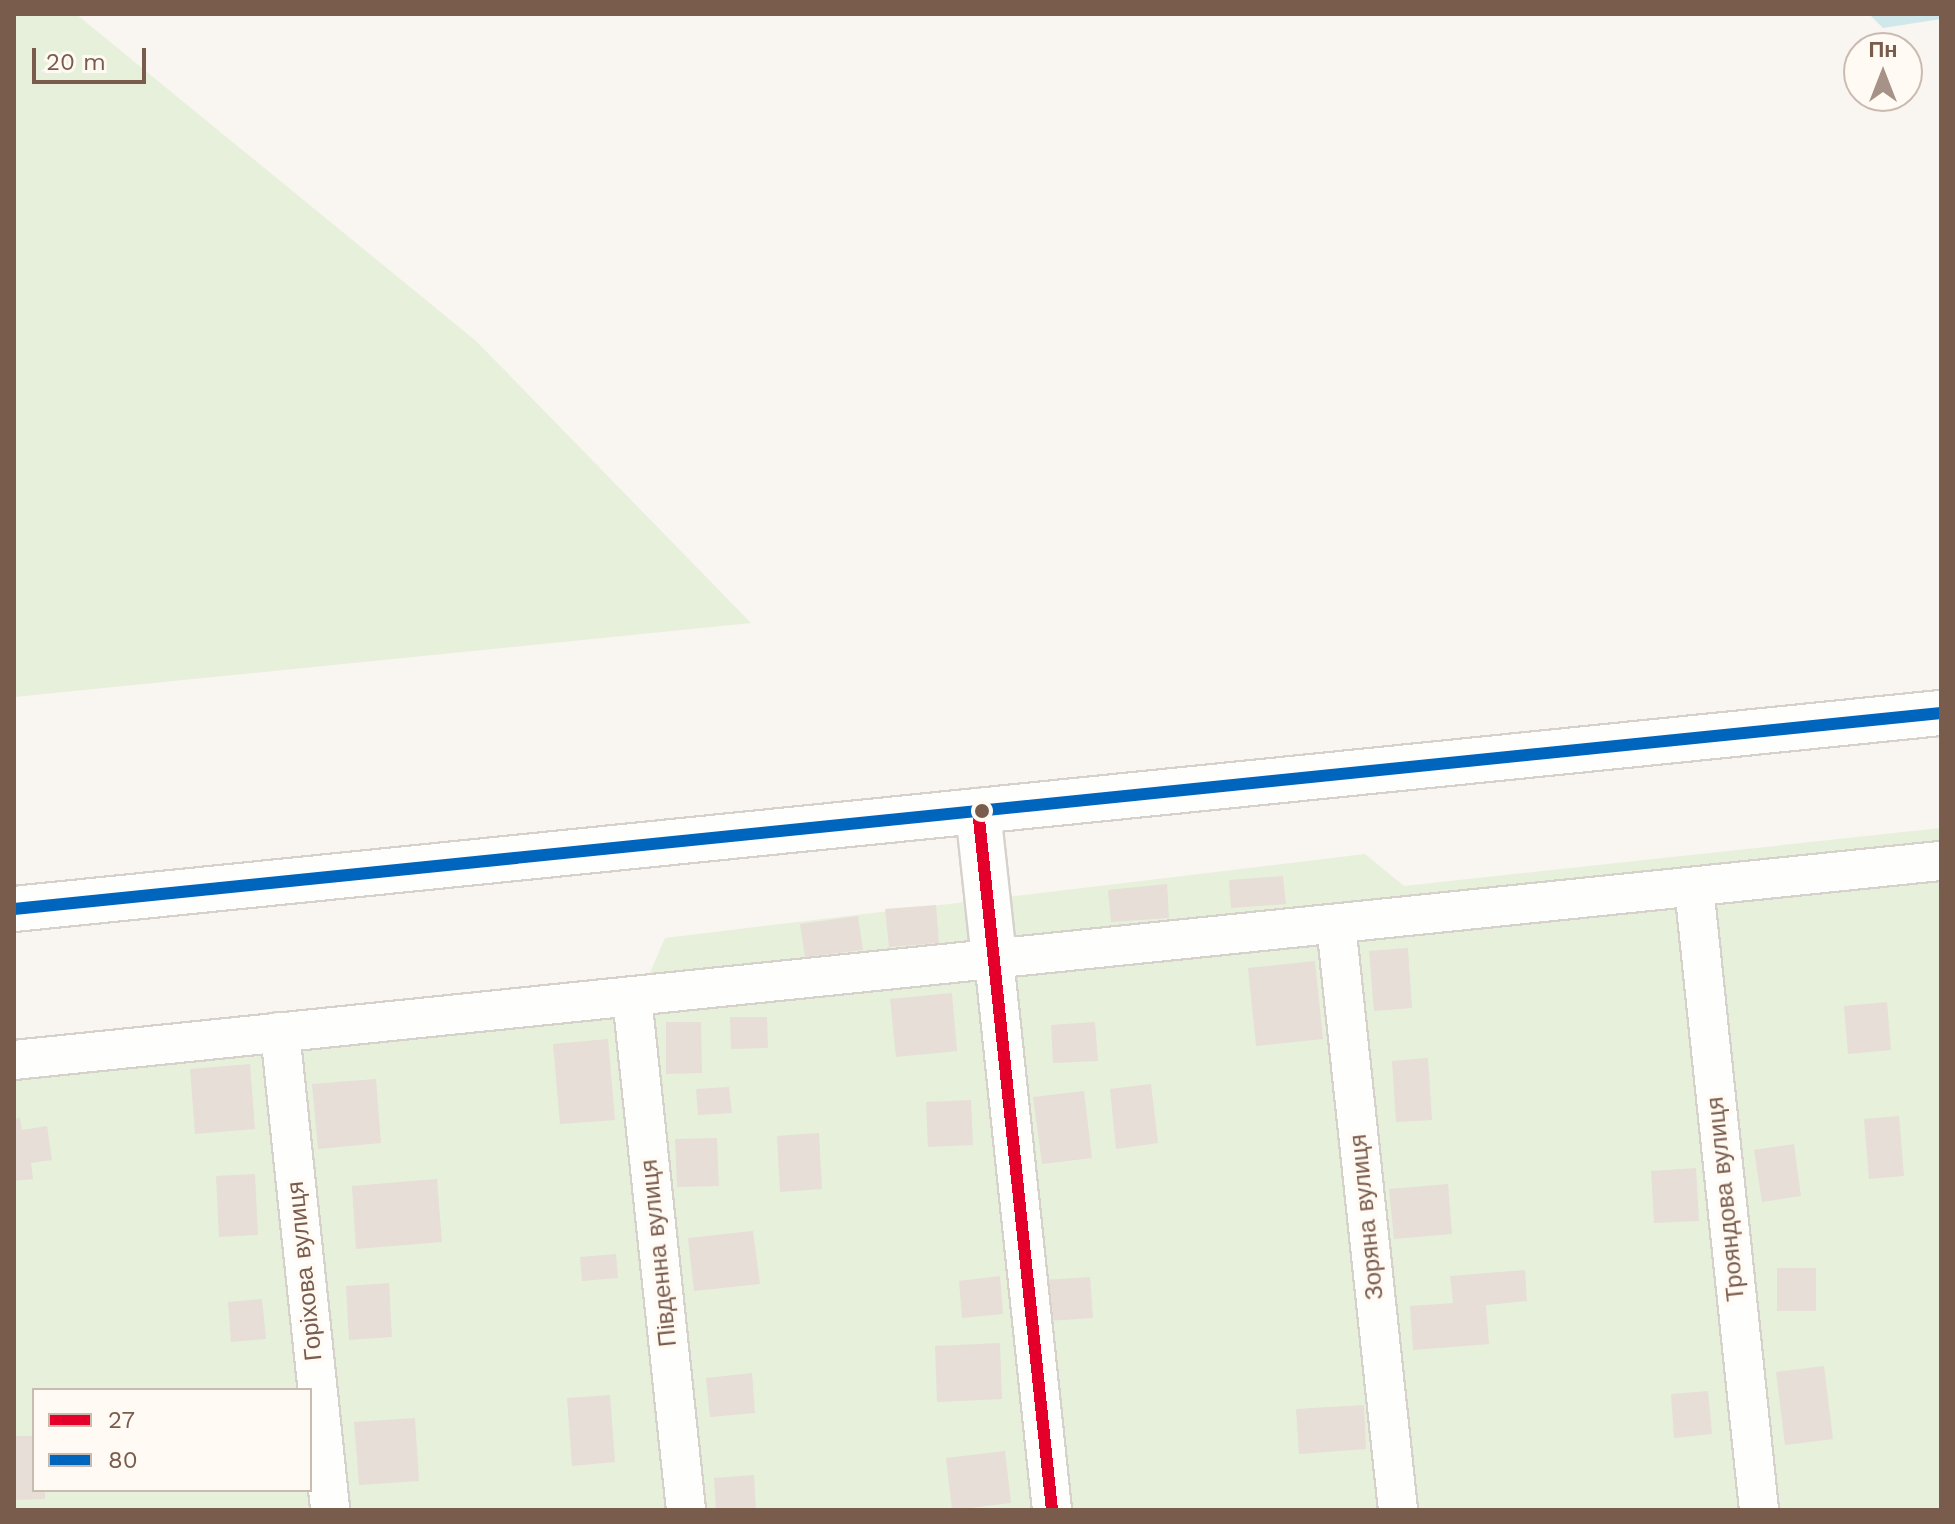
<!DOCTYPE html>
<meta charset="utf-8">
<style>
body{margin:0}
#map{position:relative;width:1955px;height:1524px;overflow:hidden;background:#f9f5f0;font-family:"Work Sans",sans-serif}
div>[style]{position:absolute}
.green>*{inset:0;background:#e7f0db}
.water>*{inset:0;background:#d0e8ea}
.building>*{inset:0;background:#e6ded7}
.roads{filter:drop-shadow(2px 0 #d7d1cb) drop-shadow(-2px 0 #d7d1cb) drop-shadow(0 2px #d7d1cb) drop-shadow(0 -2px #d7d1cb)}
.minor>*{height:38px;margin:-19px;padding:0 19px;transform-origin:19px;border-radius:19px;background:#fefefd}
.tertiary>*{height:44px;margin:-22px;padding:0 22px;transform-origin:22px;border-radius:22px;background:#fefefd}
.bus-1>*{height:12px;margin:-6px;padding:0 6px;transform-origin:6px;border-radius:6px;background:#e4002b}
.bus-2>*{height:12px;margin:-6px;padding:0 6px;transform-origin:6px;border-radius:6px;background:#0065bd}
.dots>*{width:22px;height:22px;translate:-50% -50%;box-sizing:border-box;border:4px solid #fffaf3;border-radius:50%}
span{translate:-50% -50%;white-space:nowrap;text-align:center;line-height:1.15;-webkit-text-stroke:7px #fffaf3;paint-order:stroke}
.street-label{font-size:24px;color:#7a5c4d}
.frame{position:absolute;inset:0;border:16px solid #7a5c4d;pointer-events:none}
.legend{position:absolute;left:32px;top:1388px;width:280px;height:104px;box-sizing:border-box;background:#fffaf3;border:2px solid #cabbb1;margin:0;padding:10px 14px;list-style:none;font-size:24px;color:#7a5c4d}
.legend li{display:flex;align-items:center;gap:16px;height:40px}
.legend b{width:40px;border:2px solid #cabbb1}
.north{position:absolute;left:1843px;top:32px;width:80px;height:80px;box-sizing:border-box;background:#fffaf3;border:2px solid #cabbb1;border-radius:50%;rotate:0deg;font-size:22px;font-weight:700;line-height:32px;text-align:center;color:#7a5c4d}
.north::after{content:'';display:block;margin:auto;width:28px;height:36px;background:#a69286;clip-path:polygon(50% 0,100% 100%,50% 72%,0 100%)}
.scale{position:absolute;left:32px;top:48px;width:114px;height:36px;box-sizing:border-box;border:4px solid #7a5c4d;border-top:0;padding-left:10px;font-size:24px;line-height:28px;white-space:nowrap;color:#7a5c4d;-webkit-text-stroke:6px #fffaf3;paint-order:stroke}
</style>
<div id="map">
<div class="green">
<div style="clip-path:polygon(14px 14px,76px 14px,476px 341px,751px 623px,14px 697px)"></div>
<div style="clip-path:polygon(evenodd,1941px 828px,1941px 1510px,14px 1510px,14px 1040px,649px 975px,665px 938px,1365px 854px,1404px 886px,1941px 828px,34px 1390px,310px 1390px,310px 1490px,34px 1490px,34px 1390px)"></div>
</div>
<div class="water">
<div style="clip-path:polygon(1869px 14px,1941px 14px,1941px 19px,1883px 28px)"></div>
</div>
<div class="building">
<div style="clip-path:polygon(1283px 876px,1286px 904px,1231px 908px,1229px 880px)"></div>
<div style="clip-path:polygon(1167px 884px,1169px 918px,1111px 922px,1108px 890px)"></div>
<div style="clip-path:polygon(936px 905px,939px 943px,889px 947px,885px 909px)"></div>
<div style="clip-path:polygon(858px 916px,863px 950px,805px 957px,800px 924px)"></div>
<div style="clip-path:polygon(1408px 948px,1412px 1008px,1374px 1011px,1369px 951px)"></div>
<div style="clip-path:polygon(1315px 961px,1323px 1039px,1256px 1046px,1248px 968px)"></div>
<div style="clip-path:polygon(952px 993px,957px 1051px,896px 1057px,890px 999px)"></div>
<div style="clip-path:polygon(1887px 1002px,1891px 1050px,1848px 1054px,1844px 1006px)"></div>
<div style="clip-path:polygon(730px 1017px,767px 1017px,768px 1048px,731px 1049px)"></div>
<div style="clip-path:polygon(666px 1022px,701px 1022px,702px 1073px,666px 1074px)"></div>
<div style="clip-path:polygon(1095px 1022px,1098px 1061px,1053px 1063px,1051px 1025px)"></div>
<div style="clip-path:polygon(608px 1039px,615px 1120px,560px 1124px,553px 1044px)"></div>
<div style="clip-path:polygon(1428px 1058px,1432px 1120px,1396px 1122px,1392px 1061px)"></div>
<div style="clip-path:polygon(250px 1064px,255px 1129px,195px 1134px,190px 1069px)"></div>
<div style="clip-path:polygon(376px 1079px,381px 1143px,318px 1149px,312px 1084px)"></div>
<div style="clip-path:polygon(1151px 1084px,1158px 1143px,1116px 1149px,1110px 1089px)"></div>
<div style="clip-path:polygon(729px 1087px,732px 1113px,698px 1115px,696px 1089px)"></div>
<div style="clip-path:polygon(1084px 1091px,1092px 1158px,1042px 1164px,1033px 1097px)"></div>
<div style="clip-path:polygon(971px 1100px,973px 1145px,928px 1147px,926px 1102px)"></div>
<div style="clip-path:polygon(1899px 1116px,1904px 1176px,1869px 1179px,1864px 1119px)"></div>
<div style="clip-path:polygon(20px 1118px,22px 1130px,47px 1126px,52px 1160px,31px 1163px,33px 1179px,14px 1181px,14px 1119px)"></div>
<div style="clip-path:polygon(819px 1133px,822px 1189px,780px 1192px,777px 1136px)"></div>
<div style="clip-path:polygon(717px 1138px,719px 1186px,677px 1187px,675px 1139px)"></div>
<div style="clip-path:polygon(1794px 1144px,1801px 1196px,1762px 1202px,1754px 1150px)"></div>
<div style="clip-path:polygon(1696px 1168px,1699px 1221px,1654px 1223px,1651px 1171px)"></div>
<div style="clip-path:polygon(255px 1174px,258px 1235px,219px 1237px,216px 1176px)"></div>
<div style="clip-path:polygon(437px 1179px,442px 1242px,356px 1249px,352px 1186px)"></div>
<div style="clip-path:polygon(1448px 1184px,1452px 1234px,1394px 1239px,1389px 1189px)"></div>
<div style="clip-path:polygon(753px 1231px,760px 1284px,694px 1291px,688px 1238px)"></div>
<div style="clip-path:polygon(616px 1254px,618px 1278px,582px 1281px,580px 1257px)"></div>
<div style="clip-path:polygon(1777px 1268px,1816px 1268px,1816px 1311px,1777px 1311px)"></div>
<div style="clip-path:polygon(1525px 1270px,1527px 1301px,1486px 1305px,1489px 1344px,1413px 1350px,1410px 1306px,1453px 1303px,1450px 1276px)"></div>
<div style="clip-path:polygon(1000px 1276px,1003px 1314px,962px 1318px,959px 1281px)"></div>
<div style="clip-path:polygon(1090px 1277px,1093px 1318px,1046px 1321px,1043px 1280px)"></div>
<div style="clip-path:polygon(389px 1283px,392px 1337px,349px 1340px,346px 1286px)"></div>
<div style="clip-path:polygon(262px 1299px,266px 1339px,231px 1342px,228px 1302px)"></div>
<div style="clip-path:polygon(1000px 1343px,1002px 1399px,937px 1402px,935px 1346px)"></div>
<div style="clip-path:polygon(1824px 1366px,1833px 1439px,1785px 1445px,1776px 1372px)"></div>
<div style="clip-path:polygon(752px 1373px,755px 1413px,710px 1417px,706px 1378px)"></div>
<div style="clip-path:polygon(1708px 1391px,1712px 1434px,1674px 1438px,1671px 1394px)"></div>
<div style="clip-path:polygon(610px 1395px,615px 1462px,572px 1466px,567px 1398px)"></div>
<div style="clip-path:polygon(1364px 1405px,1366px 1449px,1299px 1454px,1296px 1409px)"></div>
<div style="clip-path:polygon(415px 1418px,419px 1481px,359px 1485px,354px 1422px)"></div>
<div style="clip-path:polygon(14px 1436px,34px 1436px,34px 1490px,45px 1490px,45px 1499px,14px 1500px)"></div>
<div style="clip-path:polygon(1005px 1451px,1011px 1503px,952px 1510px,946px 1458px)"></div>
<div style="clip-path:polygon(754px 1475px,756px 1510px,716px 1510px,714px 1478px)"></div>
</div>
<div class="roads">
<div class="minor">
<div style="left:1694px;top:887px;width:626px;rotate:84.04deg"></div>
<div style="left:1336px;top:924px;width:589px;rotate:83.96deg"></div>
<div style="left:994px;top:959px;width:554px;rotate:83.99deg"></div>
<div style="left:632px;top:997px;width:516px;rotate:83.99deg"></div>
<div style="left:280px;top:1032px;width:481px;rotate:84deg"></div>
<div style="left:14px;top:1060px;width:1937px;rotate:-5.9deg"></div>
</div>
<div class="tertiary">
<div style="left:978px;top:811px;width:149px;rotate:83.8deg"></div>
<div style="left:14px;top:909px;width:1937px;rotate:-5.81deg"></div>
</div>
</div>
<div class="bus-1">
<div style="left:979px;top:819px;width:695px;rotate:83.97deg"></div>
</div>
<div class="bus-2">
<div style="left:14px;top:909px;width:1937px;rotate:-5.81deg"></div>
</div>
<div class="dots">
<div style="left:982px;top:811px;background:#7a5c4d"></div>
</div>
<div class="street-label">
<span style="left:1726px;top:1199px;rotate:-96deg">Трояндова вулиця</span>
<span style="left:1367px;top:1217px;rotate:-96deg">Зоряна вулиця</span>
<span style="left:659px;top:1253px;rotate:-96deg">Південна вулиця</span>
<span style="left:305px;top:1271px;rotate:-96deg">Горіхова вулиця</span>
</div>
<div class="frame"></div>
<ul class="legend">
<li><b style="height:10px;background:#e4002b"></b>27</li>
<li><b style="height:10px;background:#0065bd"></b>80</li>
</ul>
<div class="north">Пн</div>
<div class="scale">20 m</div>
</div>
